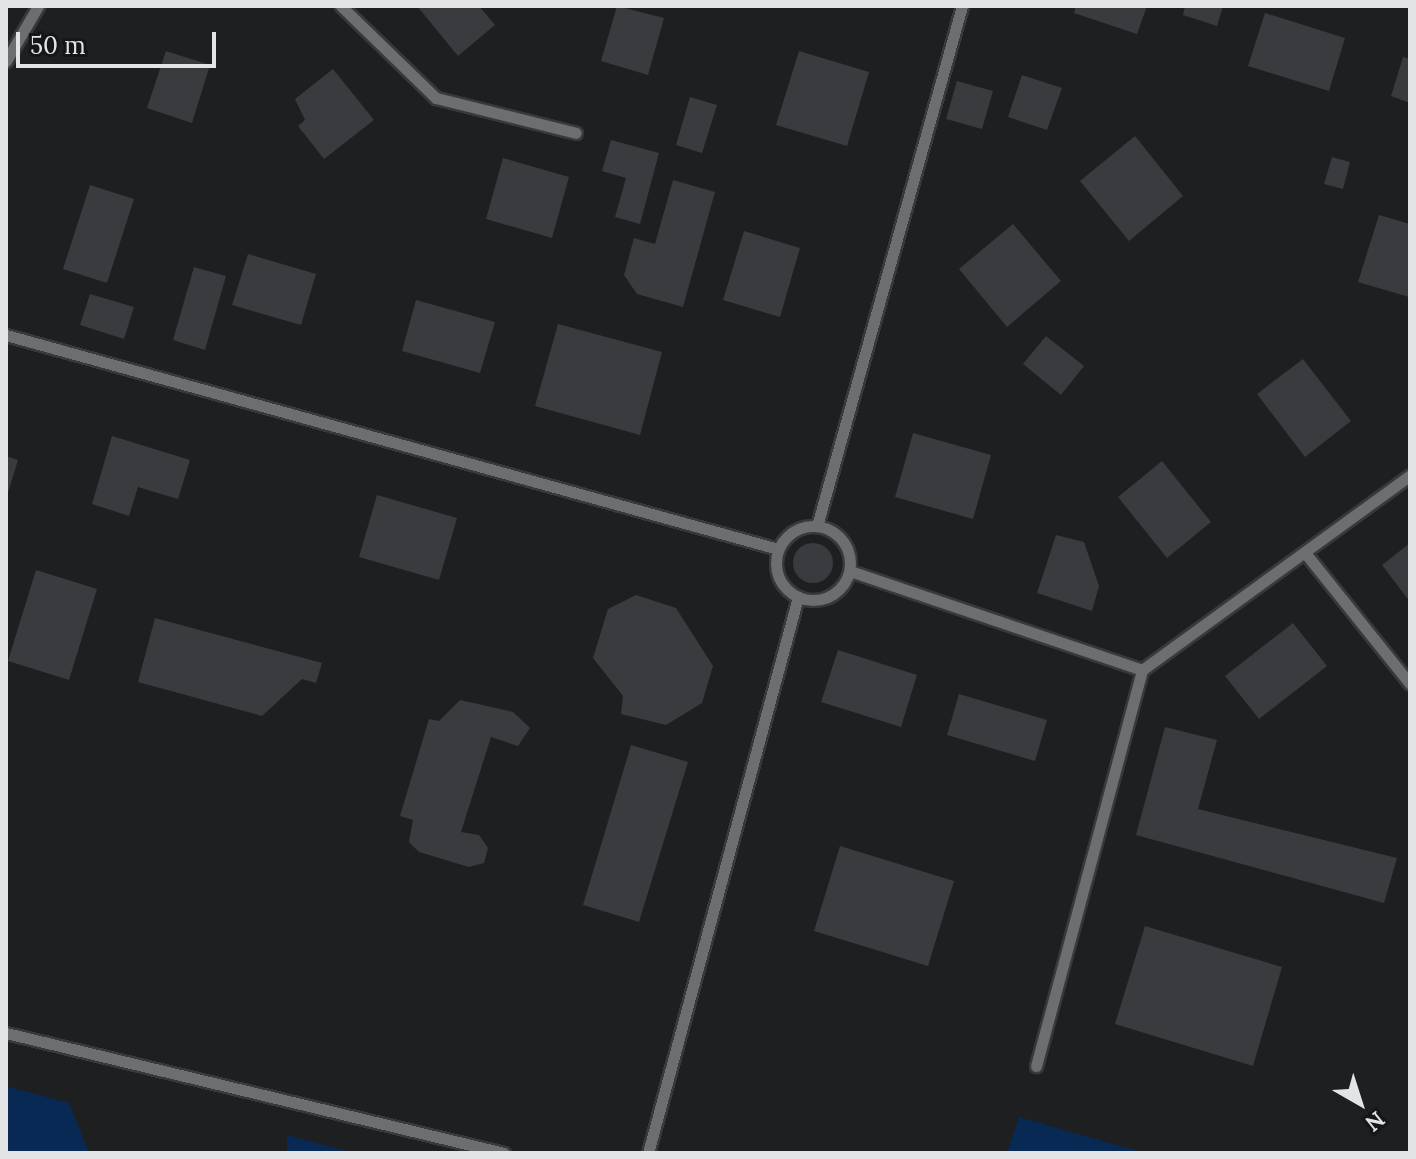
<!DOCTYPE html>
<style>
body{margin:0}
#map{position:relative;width:1416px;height:1159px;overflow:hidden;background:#1e1f21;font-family:Lora,serif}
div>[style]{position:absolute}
.green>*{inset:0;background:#082954}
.building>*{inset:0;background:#3a3b3e}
.round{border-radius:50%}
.roads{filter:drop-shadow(2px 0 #38393b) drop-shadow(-2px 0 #38393b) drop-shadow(0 2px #38393b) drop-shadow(0 -2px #38393b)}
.service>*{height:11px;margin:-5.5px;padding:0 5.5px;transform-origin:5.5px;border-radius:5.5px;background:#6c6e70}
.service>.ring{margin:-5.5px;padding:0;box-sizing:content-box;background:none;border:11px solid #6c6e70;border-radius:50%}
span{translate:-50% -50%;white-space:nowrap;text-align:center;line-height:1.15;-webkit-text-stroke:6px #141618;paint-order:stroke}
.frame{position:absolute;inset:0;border:8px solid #e3e4e6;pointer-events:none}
.north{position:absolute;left:1320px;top:1063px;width:80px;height:80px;-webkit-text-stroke:6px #141618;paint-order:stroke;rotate:141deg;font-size:22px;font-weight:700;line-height:32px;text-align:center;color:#e3e4e6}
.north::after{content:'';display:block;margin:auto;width:28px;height:36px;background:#e3e4e6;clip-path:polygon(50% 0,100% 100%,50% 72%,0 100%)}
.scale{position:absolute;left:16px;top:32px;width:200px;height:36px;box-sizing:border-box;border:4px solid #e3e4e6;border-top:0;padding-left:10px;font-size:24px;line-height:28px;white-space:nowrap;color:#e3e4e6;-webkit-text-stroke:6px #141618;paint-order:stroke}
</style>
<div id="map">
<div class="green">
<div style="clip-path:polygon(6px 1086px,69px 1103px,89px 1153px,6px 1153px)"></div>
<div style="clip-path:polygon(1019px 1117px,1144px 1153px,1007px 1153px)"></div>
<div style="clip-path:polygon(287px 1135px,353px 1153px,287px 1153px)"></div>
</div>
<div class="building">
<div style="clip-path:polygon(417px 6px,479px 6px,495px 25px,458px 56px)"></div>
<div style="clip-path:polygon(617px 6px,664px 18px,648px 75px,601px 61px)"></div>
<div style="clip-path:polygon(1076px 6px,1147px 6px,1137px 34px,1074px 13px)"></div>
<div style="clip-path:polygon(1185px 6px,1223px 6px,1217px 26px,1183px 15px)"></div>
<div style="clip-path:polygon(1265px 13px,1345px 38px,1329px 91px,1248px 66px)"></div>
<div style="clip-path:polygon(166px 51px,210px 65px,192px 123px,147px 108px)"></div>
<div style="clip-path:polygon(799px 51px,869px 72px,847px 146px,776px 125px)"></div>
<div style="clip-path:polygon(1403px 57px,1410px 59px,1410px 103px,1391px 96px)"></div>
<div style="clip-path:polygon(333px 69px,374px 120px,324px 159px,298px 126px,305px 120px,295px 99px)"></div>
<div style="clip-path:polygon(1022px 75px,1062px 88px,1047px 130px,1008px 117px)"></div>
<div style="clip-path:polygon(957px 81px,993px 91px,982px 129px,946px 119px)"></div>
<div style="clip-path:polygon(690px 97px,717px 105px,702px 153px,676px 145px)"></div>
<div style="clip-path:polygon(1135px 136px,1183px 196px,1129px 241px,1080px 181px)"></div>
<div style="clip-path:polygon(611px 140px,659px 153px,640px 224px,615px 217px,626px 178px,602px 171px)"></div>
<div style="clip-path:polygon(1332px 157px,1350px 162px,1343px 189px,1324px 184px)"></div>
<div style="clip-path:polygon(503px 158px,569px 177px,552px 238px,486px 219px)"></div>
<div style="clip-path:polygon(673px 180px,715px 192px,683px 307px,637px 294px,624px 275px,634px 238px,655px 244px)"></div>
<div style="clip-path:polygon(90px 185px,134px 199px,107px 283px,63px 269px)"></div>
<div style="clip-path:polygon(1379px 215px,1410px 224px,1409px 297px,1358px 282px)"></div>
<div style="clip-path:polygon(1013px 224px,1061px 281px,1007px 327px,959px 269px)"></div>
<div style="clip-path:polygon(744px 231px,800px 248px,780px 317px,723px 300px)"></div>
<div style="clip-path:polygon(248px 254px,316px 274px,301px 325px,232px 305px)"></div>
<div style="clip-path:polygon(194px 267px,226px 276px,205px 350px,173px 340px)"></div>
<div style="clip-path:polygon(90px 294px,134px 307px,124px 339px,80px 325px)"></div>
<div style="clip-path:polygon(416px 300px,495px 322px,480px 373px,402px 351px)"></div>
<div style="clip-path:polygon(558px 324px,662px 352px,640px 435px,535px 406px)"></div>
<div style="clip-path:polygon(1046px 336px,1084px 366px,1061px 395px,1023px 364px)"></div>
<div style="clip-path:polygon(1303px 359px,1351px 421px,1305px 457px,1257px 394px)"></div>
<div style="clip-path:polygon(913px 433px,991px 455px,973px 519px,895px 497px)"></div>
<div style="clip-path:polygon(112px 436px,190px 460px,178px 499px,138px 487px,129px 516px,92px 504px)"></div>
<div style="clip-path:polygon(6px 456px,18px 460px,7px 496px,6px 495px)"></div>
<div style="clip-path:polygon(1162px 461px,1211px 522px,1167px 558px,1118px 497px)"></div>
<div style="clip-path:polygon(377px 495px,457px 518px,439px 580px,359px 557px)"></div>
<div style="clip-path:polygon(1056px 535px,1084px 542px,1099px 586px,1092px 611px,1037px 593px)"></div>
<div class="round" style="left:793px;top:543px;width:40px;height:40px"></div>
<div style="clip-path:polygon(1410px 543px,1410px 602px,1382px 565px)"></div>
<div style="clip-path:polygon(36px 570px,97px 589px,69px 680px,8px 661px)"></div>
<div style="clip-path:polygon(636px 595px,676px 608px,713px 666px,702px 703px,666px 725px,621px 714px,623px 696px,593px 658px,608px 609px)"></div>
<div style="clip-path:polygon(155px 618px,322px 663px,316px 683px,302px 679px,262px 716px,138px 682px)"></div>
<div style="clip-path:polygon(1293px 623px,1327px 666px,1259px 719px,1225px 676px)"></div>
<div style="clip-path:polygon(838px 650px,917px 675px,901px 727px,821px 702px)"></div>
<div style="clip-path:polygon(959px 694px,1047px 720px,1035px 761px,947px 735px)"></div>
<div style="clip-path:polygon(460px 700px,513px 712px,530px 728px,518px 746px,491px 737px,461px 832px,479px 835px,488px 848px,484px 863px,469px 867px,419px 852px,409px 842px,413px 820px,400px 816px,429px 719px,439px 721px)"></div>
<div style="clip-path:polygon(1165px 727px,1217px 740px,1198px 809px,1397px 858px,1384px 903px,1136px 835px)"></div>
<div style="clip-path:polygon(631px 745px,688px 762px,639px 922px,583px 905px)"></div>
<div style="clip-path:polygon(840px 846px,954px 881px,928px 966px,814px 931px)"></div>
<div style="clip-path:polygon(1145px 926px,1282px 967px,1253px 1066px,1115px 1024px)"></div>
</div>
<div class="roads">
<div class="service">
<div style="left:341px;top:6px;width:132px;rotate:44.1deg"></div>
<div style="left:436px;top:98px;width:144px;rotate:14deg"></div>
<div style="left:6px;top:61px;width:64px;rotate:-59.8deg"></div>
<div style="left:6px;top:335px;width:801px;rotate:15.49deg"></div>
<div style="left:817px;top:526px;width:540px;rotate:-74.42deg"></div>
<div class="ring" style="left:776px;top:526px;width:63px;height:63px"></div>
<div style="left:1306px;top:554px;width:166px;rotate:51.3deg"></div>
<div style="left:850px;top:571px;width:308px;rotate:18.7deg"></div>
<div style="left:1142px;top:670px;width:331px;rotate:-36deg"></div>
<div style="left:6px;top:1033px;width:512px;rotate:13.55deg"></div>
<div style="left:1036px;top:1066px;width:410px;rotate:-75deg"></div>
<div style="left:648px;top:1153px;width:576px;rotate:-74.9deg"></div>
</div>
</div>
<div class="frame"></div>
<div class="north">N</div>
<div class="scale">50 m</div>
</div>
